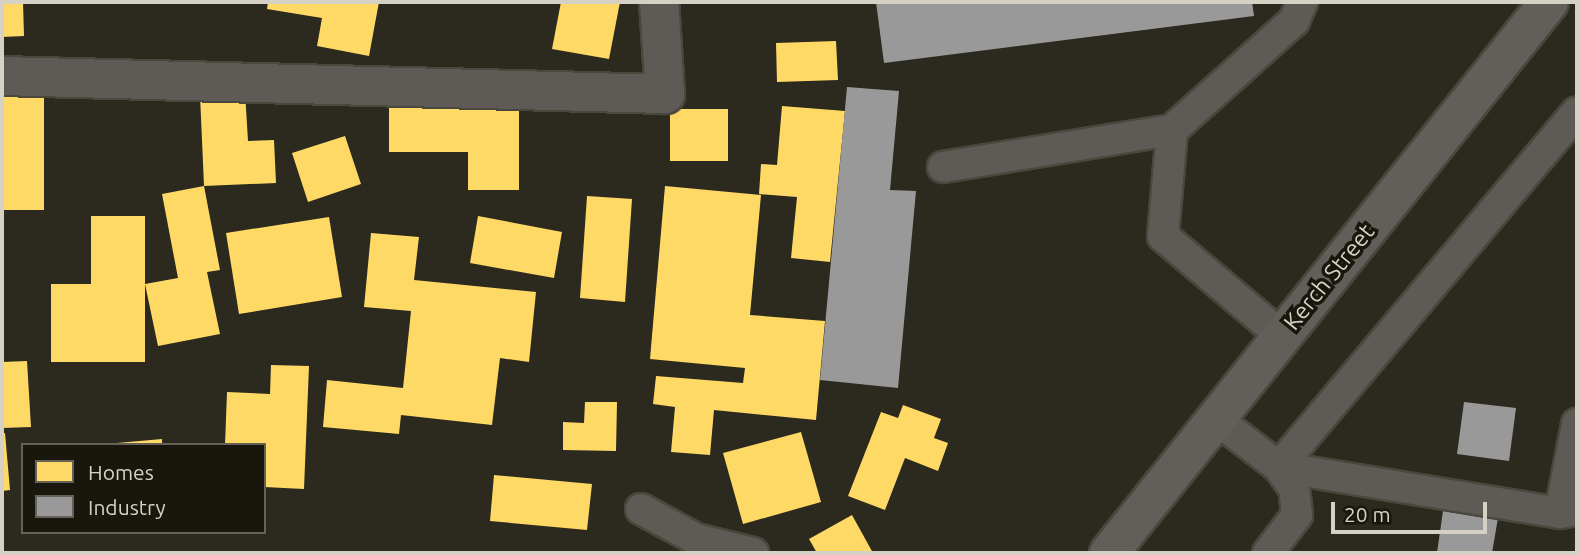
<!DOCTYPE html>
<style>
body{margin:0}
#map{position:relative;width:1579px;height:555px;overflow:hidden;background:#2c2a1e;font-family:Ubuntu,sans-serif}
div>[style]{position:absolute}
.homes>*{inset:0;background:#ffd966}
.industry>*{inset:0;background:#999}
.roads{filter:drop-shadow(2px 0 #4a473d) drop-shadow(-2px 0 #4a473d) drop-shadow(0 2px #4a473d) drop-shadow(0 -2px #4a473d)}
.service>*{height:30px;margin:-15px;padding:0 15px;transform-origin:15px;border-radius:15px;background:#5e5b57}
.minor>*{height:38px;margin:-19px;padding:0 19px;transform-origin:19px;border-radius:19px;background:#5e5b57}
.secondary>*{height:38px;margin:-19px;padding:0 19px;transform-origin:19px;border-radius:19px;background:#625f5a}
span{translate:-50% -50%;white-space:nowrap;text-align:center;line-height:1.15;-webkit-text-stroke:7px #18160d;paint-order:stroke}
.street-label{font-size:23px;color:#d5d2c5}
.frame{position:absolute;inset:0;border:4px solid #d5d2c5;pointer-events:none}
.legend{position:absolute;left:21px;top:443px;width:245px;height:91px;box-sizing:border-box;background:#18160d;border:2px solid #646157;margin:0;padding:9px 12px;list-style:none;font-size:21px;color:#d5d2c5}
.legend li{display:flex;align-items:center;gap:14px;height:35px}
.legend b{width:35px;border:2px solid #646157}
.scale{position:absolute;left:1331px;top:502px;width:156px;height:32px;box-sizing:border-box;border:4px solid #d5d2c5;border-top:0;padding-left:9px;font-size:21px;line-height:24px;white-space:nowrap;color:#d5d2c5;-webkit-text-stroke:5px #18160d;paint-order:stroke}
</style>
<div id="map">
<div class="homes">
<div style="clip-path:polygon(2px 2px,23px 2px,24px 36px,2px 37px)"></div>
<div style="clip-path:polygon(268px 2px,379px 2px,369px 56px,317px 46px,322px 18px,267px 9px)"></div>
<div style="clip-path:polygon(561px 2px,620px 2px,609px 59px,552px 49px)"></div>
<div style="clip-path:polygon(836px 41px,838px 80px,777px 82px,776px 43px)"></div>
<div style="clip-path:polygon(245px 92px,248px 141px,274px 140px,276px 183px,204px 186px,200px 95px)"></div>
<div style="clip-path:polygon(2px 96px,44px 96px,44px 210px,2px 210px)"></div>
<div style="clip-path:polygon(389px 103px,519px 103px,519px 190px,468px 190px,468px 152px,389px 152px)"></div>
<div style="clip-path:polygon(782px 106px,845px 111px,830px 262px,791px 258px,797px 197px,759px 194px,761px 164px,777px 165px)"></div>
<div style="clip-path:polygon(670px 109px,728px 109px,728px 161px,670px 161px)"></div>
<div style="clip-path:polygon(345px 136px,361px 184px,308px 202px,292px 153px)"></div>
<div style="clip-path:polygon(204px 186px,220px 270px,207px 272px,220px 334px,158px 346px,145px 284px,178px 278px,162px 194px)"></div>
<div style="clip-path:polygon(665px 186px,761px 195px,750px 315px,825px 321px,816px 420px,714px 410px,710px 455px,671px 452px,675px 407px,653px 404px,656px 376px,743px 383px,745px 368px,650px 359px)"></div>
<div style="clip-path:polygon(587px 196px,632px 199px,625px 302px,580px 298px)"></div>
<div style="clip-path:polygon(91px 216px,145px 216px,145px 362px,51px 362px,51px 284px,91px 284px)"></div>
<div style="clip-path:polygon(478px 216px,562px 232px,554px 278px,470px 263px)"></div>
<div style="clip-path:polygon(329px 217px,342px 297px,239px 314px,226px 233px)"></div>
<div style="clip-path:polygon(371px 233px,419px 237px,414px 280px,536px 292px,529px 362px,500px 358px,492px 425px,401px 415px,399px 434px,323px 427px,327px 380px,403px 388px,411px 311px,364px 307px)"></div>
<div style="clip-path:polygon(27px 361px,31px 427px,2px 428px,2px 362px)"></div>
<div style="clip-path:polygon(271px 365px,309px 366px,304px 489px,264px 487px,264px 445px,225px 445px,227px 392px,270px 394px)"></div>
<div style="clip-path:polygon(585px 402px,617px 402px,616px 451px,563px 450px,563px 422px,584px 423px)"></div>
<div style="clip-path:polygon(903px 405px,941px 419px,934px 438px,948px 443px,938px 471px,905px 458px,885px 510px,848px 496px,881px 412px,898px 418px)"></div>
<div style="clip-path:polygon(801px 432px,821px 502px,743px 524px,723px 453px)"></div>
<div style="clip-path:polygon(5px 433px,10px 490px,2px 491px,2px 434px)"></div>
<div style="clip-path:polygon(162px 439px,162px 445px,117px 445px,117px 443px)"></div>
<div style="clip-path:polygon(494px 475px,592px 484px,587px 530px,490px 521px)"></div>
<div style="clip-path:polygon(852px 515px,873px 553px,817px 553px,809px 539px)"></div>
</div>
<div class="industry">
<div style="clip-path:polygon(876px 2px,1252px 2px,1254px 16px,884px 63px)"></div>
<div style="clip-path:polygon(847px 87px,899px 91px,890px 190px,916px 191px,898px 388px,820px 380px)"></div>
<div style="clip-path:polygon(1464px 402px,1516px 408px,1509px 461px,1457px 454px)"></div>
<div style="clip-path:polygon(1444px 504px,1499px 512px,1492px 553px,1437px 553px)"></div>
</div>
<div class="roads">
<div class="service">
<div style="left:943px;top:167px;width:232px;rotate:-9.2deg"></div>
<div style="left:1282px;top:336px;width:155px;rotate:-140deg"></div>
<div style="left:1163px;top:236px;width:106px;rotate:-85.1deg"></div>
<div style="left:1172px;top:130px;width:164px;rotate:-41.8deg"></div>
<div style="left:1294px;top:21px;width:21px;rotate:-67deg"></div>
<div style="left:1216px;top:419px;width:79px;rotate:37.3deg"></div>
<div style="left:1279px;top:467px;width:285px;rotate:9.3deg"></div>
<div style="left:1560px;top:513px;width:17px;rotate:-10deg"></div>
<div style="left:641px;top:509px;width:63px;rotate:28.6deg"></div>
<div style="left:696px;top:539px;width:59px;rotate:13.8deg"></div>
<div style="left:1560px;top:513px;width:91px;rotate:-79.2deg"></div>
<div style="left:1268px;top:553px;width:48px;rotate:-52.7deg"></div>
<div style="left:1297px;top:515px;width:27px;rotate:-96deg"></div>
<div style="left:1294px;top:488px;width:26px;rotate:-126deg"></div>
<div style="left:1279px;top:467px;width:463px;rotate:-50deg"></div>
</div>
<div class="minor">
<div style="left:2px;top:76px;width:663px;rotate:1.56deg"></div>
<div style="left:665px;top:94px;width:92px;rotate:-93.7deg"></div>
</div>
<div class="secondary">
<div style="left:1109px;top:553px;width:705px;rotate:-51.39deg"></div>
</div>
</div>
<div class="street-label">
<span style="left:1329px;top:277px;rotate:-51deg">Kerch Street</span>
</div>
<div class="frame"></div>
<ul class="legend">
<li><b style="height:19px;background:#ffd966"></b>Homes</li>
<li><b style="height:19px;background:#999"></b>Industry</li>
</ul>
<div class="scale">20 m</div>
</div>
